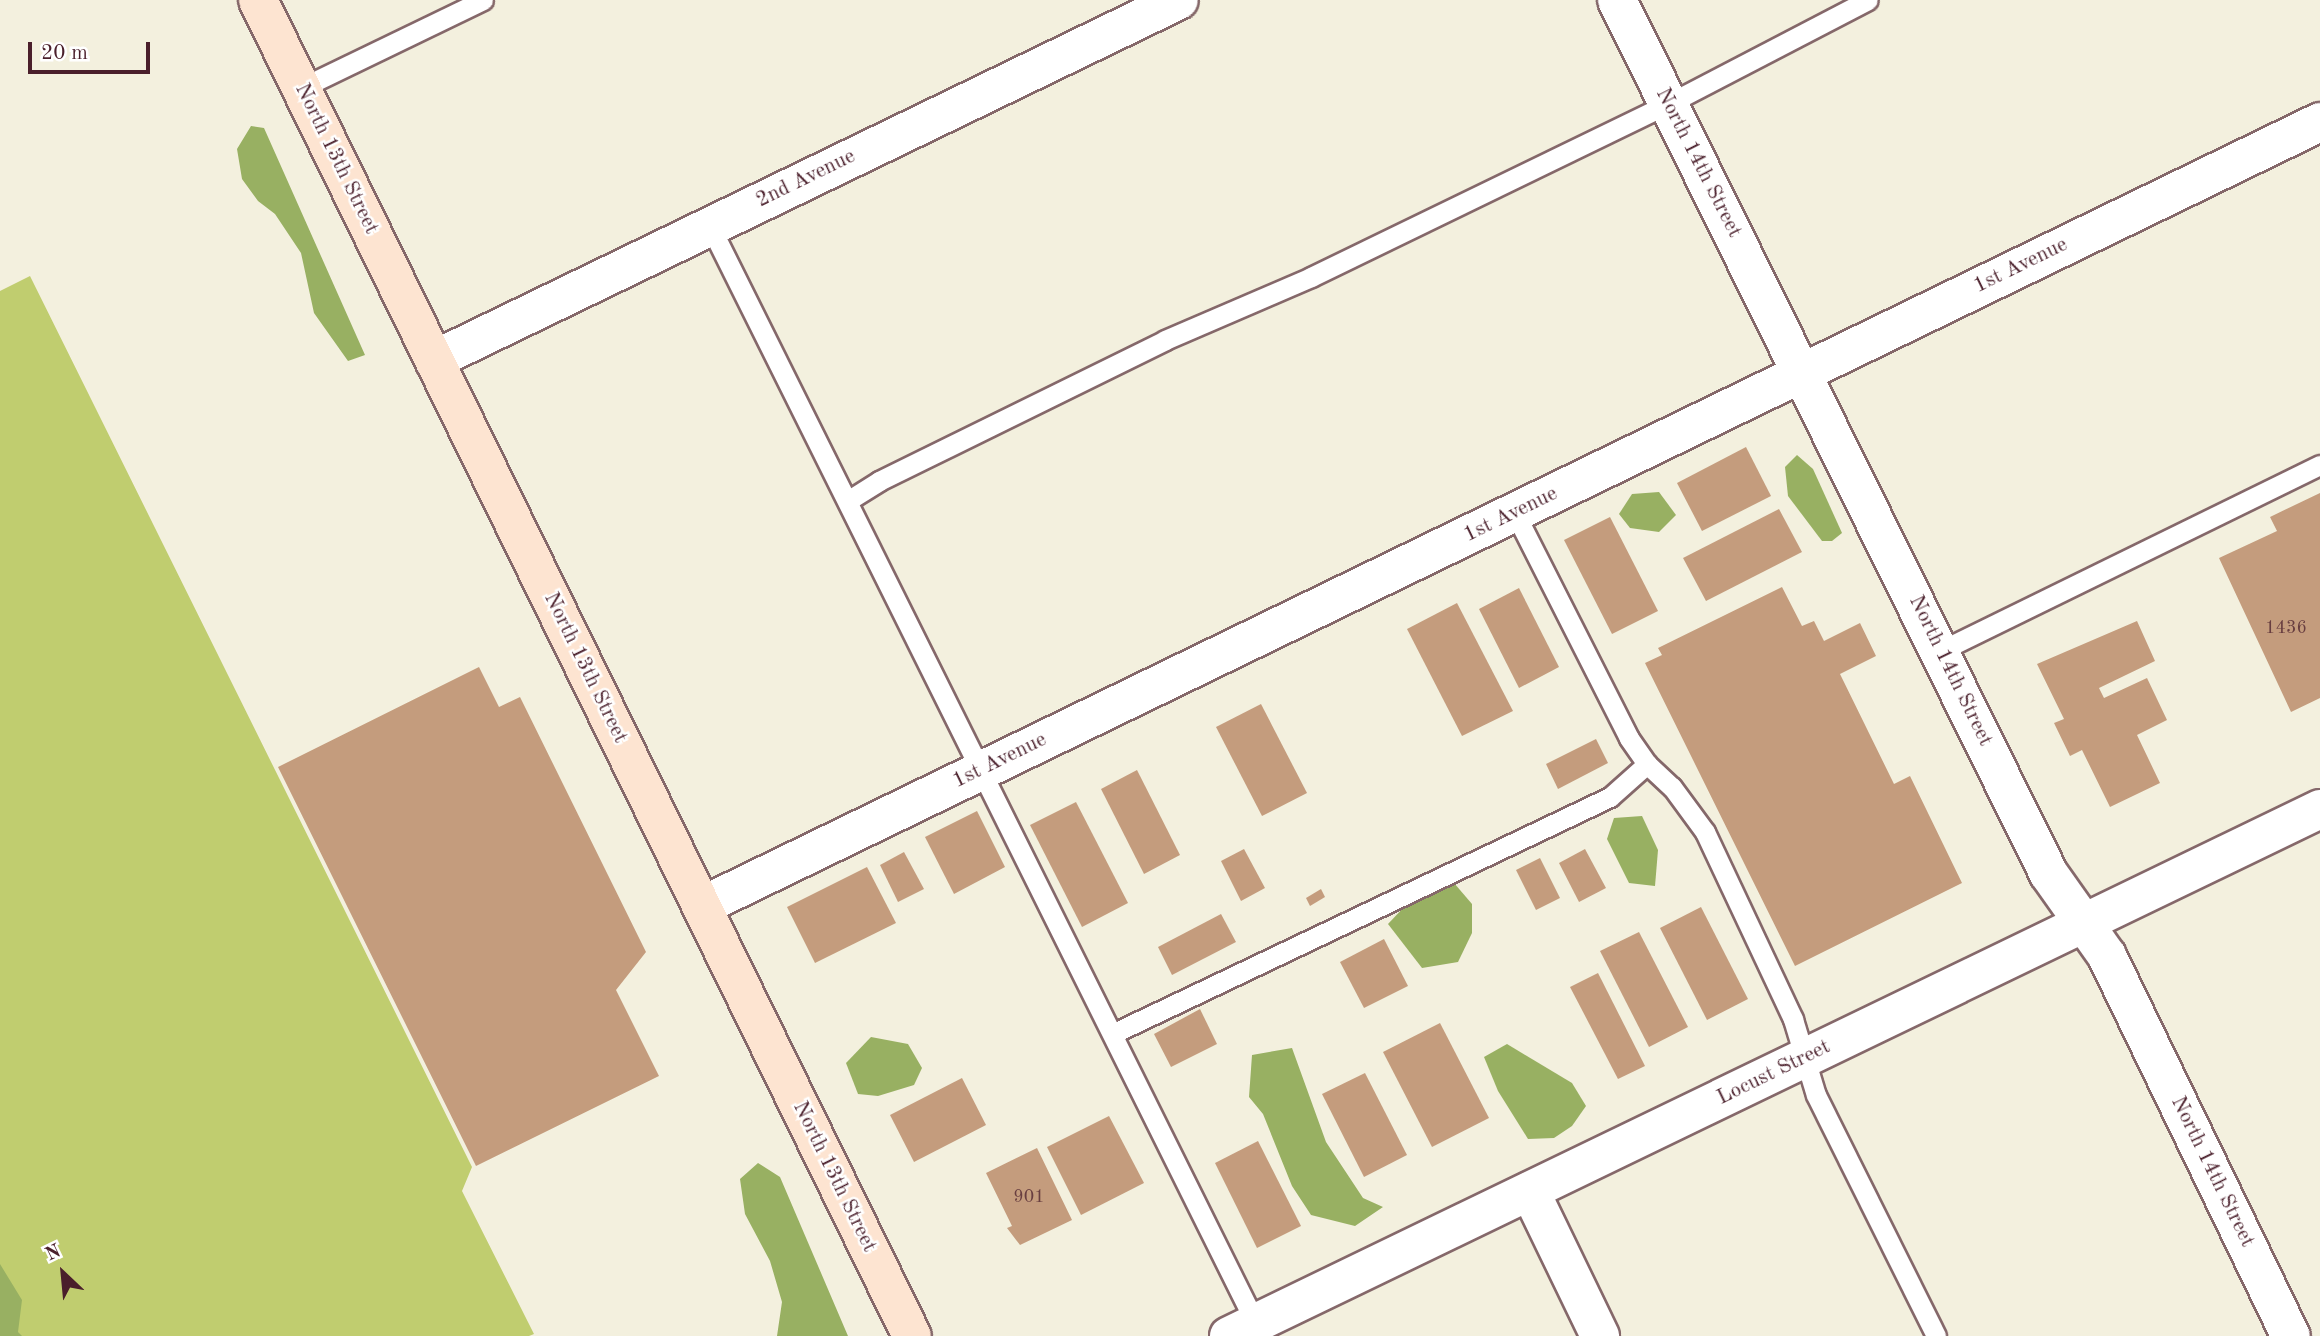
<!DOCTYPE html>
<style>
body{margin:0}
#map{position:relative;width:2320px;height:1336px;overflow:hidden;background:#f3f0de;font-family:"Old Standard TT",serif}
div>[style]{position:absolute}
.green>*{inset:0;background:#c0cd6f}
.forest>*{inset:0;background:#98b062}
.building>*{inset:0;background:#c49c7d}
.roads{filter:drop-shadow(2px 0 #85686a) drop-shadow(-2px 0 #85686a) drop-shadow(0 2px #85686a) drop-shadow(0 -2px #85686a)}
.service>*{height:19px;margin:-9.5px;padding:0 9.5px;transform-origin:9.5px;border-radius:9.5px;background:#fff}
.minor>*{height:38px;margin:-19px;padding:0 19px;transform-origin:19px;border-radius:19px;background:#fff}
.tertiary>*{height:38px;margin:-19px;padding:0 19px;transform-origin:19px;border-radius:19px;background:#fff}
.secondary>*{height:38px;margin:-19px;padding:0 19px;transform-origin:19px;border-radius:19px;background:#fde4d1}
span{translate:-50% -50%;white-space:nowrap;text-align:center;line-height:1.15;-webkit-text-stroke:5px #fff;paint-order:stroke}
.number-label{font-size:18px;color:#683e40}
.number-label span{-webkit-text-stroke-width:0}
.street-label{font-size:21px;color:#4a1f2b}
.north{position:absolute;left:28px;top:1238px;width:70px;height:70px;-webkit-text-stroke:5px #fff;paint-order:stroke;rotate:334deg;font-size:19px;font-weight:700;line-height:28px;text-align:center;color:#4a1f2b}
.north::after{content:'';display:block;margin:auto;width:24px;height:32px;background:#4a1f2b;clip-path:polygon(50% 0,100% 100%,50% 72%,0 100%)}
.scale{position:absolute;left:28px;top:42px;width:122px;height:32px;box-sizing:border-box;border:4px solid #4a1f2b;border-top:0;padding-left:9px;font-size:21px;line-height:24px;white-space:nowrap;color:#4a1f2b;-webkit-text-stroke:5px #fff;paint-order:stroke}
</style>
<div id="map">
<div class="green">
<div style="clip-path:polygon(30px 276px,472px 1167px,462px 1191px,534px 1334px,529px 1336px,0 1336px,0 291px)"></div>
</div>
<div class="forest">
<div style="clip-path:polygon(251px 126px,264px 128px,365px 355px,348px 361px,314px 313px,301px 253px,275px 214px,258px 201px,242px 179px,237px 149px)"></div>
<div style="clip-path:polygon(1797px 455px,1813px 469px,1842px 533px,1832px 541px,1822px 541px,1788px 496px,1785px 467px)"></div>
<div style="clip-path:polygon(1659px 492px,1676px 515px,1659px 532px,1630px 528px,1619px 514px,1632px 494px)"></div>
<div style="clip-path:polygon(1642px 816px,1658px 850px,1655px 886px,1629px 883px,1607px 839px,1614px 818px)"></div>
<div style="clip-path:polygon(1454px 883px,1472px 904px,1472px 933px,1458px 962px,1422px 968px,1388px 924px,1406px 905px)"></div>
<div style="clip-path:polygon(871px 1037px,908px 1044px,922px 1068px,914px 1085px,878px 1096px,858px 1094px,846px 1063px)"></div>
<div style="clip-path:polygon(1507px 1044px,1572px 1083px,1586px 1106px,1572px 1126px,1554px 1138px,1528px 1139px,1498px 1091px,1484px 1057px)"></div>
<div style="clip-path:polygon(1292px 1048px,1326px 1142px,1363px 1198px,1383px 1207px,1355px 1226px,1311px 1215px,1292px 1186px,1263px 1114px,1249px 1097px,1252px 1055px)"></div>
<div style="clip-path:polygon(758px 1163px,780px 1177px,848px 1336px,777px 1336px,782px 1302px,770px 1261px,745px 1214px,740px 1179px)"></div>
<div style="clip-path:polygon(0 1264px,22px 1300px,18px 1332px,22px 1336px,0 1336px)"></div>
</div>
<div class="building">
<div style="clip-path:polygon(1746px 447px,1771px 496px,1702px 531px,1677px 483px)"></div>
<div style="clip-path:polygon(2320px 493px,2320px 698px,2291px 712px,2219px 558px,2277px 531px,2270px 517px)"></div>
<div style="clip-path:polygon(1779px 509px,1802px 552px,1706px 601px,1683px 558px)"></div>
<div style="clip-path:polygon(1610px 517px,1658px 611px,1612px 634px,1564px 540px)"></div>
<div style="clip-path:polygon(1782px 587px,1802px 626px,1814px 621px,1824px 641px,1860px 623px,1876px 656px,1840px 674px,1894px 784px,1910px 776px,1962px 883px,1795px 966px,1645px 663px,1662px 655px,1658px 648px)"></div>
<div style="clip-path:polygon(1519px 588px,1559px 667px,1519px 688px,1479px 609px)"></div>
<div style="clip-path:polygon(1457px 603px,1513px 711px,1462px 736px,1407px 629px)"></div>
<div style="clip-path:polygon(2137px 621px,2155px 661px,2099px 688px,2104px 698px,2147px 678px,2167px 720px,2137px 735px,2160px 783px,2110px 807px,2082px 750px,2070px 756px,2054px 723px,2064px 719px,2037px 664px)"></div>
<div style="clip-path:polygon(479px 667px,499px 707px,520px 697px,646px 952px,616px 990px,659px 1076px,476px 1166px,278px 767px)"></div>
<div style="clip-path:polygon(1261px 704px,1307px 793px,1262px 816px,1216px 727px)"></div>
<div style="clip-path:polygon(1596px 739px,1608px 763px,1558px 789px,1546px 764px)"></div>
<div style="clip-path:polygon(1137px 770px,1180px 855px,1144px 874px,1101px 789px)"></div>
<div style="clip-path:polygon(1076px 802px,1128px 903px,1082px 927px,1030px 825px)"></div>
<div style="clip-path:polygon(977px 811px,1005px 867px,954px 894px,925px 837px)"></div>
<div style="clip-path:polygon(1244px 849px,1265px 888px,1241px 901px,1221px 861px)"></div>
<div style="clip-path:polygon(1585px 849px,1606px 888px,1579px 902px,1559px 863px)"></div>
<div style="clip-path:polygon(904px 852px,924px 889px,898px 902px,880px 865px)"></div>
<div style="clip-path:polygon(1540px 858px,1560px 898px,1536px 910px,1516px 870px)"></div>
<div style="clip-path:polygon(867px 867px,896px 923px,815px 963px,787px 907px)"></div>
<div style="clip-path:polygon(1321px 889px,1325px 897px,1310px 906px,1306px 898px)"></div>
<div style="clip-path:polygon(1701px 907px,1748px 999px,1707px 1020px,1660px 928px)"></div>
<div style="clip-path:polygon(1221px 914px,1236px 942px,1172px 975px,1158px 947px)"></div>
<div style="clip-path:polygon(1639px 932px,1688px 1027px,1649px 1047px,1600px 951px)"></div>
<div style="clip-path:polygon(1384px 939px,1408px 986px,1364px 1008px,1340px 962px)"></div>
<div style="clip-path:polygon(1598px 973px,1645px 1066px,1618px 1079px,1570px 987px)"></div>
<div style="clip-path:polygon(1200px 1009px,1217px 1044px,1171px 1067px,1154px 1034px)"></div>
<div style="clip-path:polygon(1440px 1023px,1489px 1118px,1432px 1147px,1383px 1052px)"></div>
<div style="clip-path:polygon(1365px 1073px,1407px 1155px,1364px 1177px,1322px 1094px)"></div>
<div style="clip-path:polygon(962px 1078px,986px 1125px,914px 1162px,890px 1115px)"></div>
<div style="clip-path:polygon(1109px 1116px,1144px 1183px,1081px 1215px,1047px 1147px)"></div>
<div style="clip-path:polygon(1258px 1141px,1301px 1226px,1257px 1248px,1215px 1163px)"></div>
<div style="clip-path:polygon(1037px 1148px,1072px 1220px,1020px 1245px,1007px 1228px,1012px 1226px,986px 1173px)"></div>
</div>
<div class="roads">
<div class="service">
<div style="left:301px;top:88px;width:202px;rotate:-25.8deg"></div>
<div style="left:710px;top:226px;width:1231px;rotate:63.56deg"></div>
<div style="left:849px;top:500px;width:36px;rotate:-32deg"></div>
<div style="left:879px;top:481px;width:319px;rotate:-26.2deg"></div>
<div style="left:1165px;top:340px;width:159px;rotate:-23.3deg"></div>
<div style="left:1311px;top:277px;width:397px;rotate:-25.9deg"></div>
<div style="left:1668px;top:104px;width:225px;rotate:-27.5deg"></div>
<div style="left:1940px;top:651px;width:423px;rotate:-26.1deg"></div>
<div style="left:1647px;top:764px;width:34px;rotate:43deg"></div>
<div style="left:1672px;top:787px;width:56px;rotate:53.7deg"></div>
<div style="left:1705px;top:832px;width:207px;rotate:64.8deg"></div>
<div style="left:1793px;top:1019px;width:79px;rotate:73.2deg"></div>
<div style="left:1816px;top:1095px;width:269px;rotate:63.5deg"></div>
<div style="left:1114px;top:1033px;width:549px;rotate:-25.45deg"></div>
<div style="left:1610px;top:797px;width:50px;rotate:-41.7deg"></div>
<div style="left:1647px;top:764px;width:32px;rotate:-125deg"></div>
<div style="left:1629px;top:738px;width:252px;rotate:-116.9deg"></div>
</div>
<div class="minor">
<div style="left:1617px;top:0;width:975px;rotate:63.7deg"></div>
<div style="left:2049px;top:874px;width:100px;rotate:54.7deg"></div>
<div style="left:2107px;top:956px;width:422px;rotate:64.2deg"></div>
<div style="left:434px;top:360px;width:827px;rotate:-25.79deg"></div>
<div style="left:702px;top:906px;width:1798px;rotate:-25.85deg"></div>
<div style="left:1530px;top:1191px;width:161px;rotate:64.2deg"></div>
</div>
<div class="tertiary">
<div style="left:1229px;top:1336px;width:1212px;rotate:-25.78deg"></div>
</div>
<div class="secondary">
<div style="left:258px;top:0;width:1487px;rotate:63.92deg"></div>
</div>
</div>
<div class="number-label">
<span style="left:2286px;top:628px">1436</span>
<span style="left:1029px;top:1197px">901</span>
</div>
<div class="street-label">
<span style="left:336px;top:159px;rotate:64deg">North 13th Street</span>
<span style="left:1698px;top:163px;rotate:63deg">North 14th Street</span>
<span style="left:806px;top:179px;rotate:-26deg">2nd Avenue</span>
<span style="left:2021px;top:266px;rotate:-26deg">1st Avenue</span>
<span style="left:1511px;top:515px;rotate:-26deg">1st Avenue</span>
<span style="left:585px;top:668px;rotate:64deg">North 13th Street</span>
<span style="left:1950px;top:671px;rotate:64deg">North 14th Street</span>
<span style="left:1000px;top:761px;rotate:-26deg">1st Avenue</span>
<span style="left:1774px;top:1073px;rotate:-26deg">Locust Street</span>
<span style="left:2212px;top:1172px;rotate:64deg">North 14th Street</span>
<span style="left:834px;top:1177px;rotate:64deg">North 13th Street</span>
</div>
<div class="north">N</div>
<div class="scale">20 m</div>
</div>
